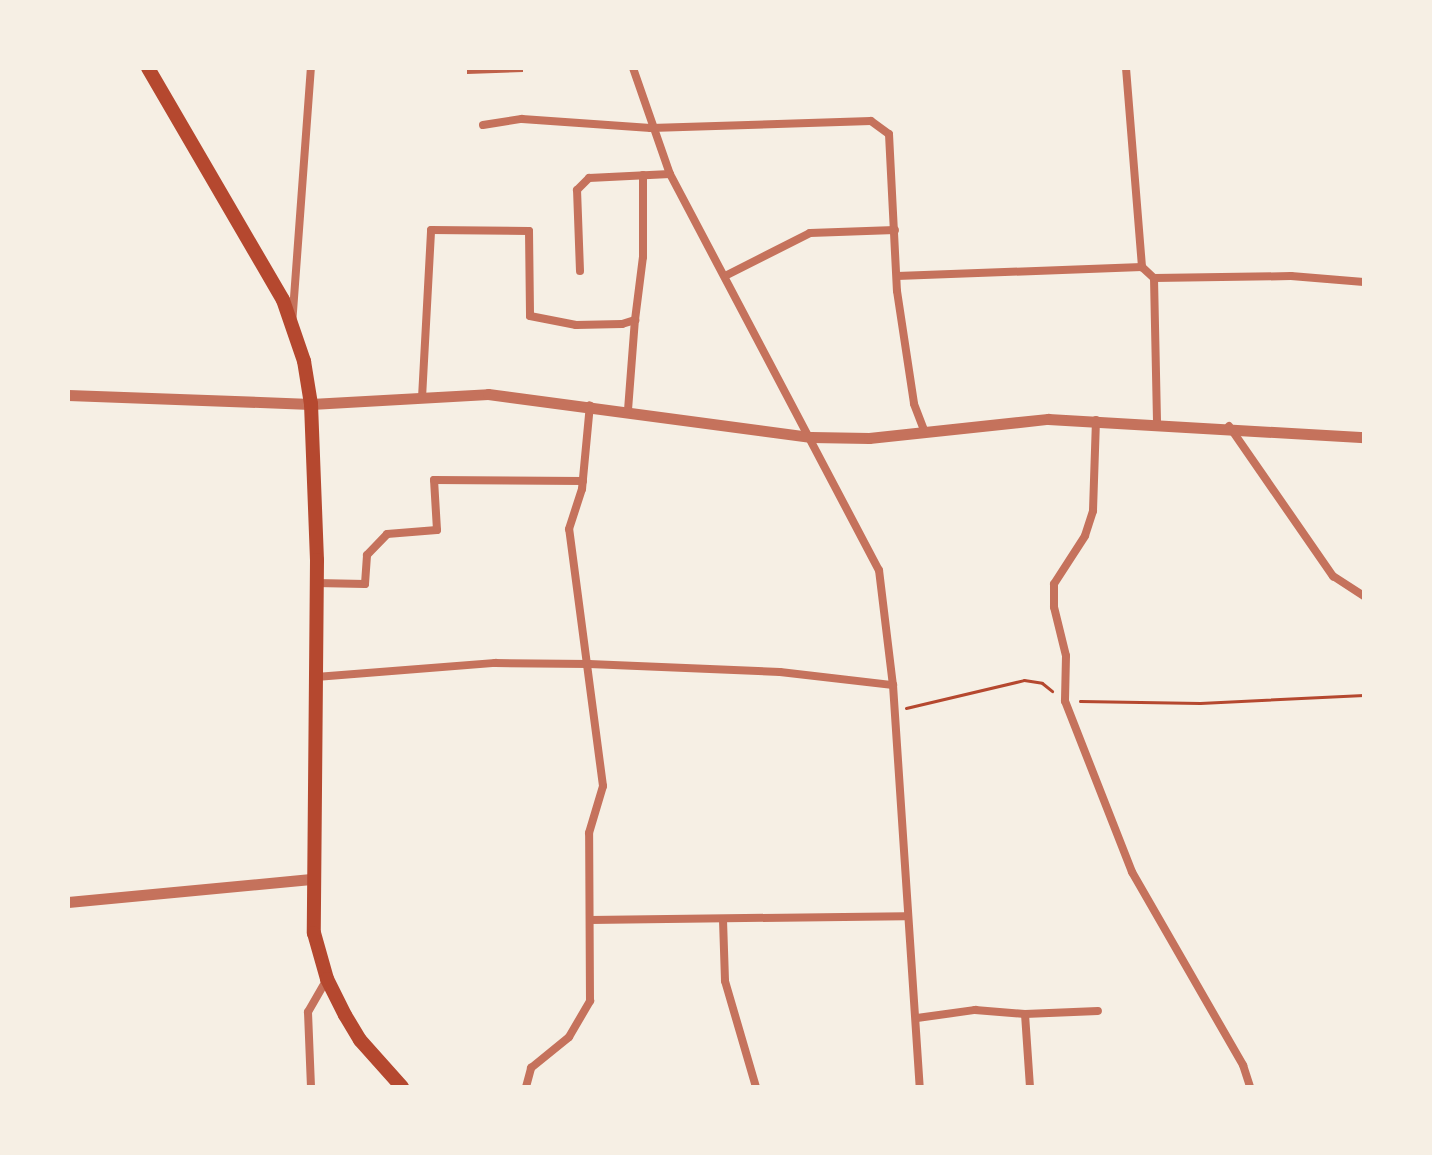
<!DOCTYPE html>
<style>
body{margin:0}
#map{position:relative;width:1432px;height:1155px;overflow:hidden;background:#f6efe4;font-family:Roboto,sans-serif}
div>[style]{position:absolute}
.building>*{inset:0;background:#bf614a}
.path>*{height:3px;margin:-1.5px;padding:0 1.5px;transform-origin:1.5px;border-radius:1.5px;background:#b5482f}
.minor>*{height:8px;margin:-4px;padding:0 4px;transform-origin:4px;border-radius:4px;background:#c5725c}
.tertiary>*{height:11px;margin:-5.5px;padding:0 5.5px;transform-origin:5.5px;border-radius:5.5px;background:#c5725c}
.primary>*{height:14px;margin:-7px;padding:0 7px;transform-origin:7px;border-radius:7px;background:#b5482f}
span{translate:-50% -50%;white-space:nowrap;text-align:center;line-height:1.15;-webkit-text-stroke:8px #f6efe4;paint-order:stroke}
.frame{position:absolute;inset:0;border:70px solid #f6efe4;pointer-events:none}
</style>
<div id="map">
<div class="building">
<div style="clip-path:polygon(467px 68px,523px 68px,523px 72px,467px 74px)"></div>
</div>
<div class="path">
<div style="left:1080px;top:701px;width:120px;rotate:1deg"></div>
<div style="left:1200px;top:703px;width:164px;rotate:-2.8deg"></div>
<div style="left:906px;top:708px;width:121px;rotate:-13.3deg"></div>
<div style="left:1024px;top:680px;width:18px;rotate:9deg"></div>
<div style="left:1042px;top:683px;width:13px;rotate:39deg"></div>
</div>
<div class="minor">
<div style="left:633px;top:68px;width:112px;rotate:70.8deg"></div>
<div style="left:670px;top:174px;width:448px;rotate:62.2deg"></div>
<div style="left:879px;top:570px;width:116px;rotate:83.1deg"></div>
<div style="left:893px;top:685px;width:403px;rotate:86.2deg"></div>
<div style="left:1126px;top:68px;width:200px;rotate:85.4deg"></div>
<div style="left:1142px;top:267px;width:16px;rotate:43deg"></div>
<div style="left:1154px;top:278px;width:144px;rotate:88.8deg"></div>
<div style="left:483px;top:125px;width:39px;rotate:-9deg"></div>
<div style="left:522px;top:119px;width:129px;rotate:4deg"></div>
<div style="left:651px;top:128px;width:220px;rotate:-1.8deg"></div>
<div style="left:871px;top:121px;width:22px;rotate:36deg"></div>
<div style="left:889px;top:134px;width:157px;rotate:87.1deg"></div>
<div style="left:897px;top:291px;width:114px;rotate:81.4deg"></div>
<div style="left:914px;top:404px;width:30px;rotate:69deg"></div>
<div style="left:580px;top:271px;width:81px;rotate:-92.1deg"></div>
<div style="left:577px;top:190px;width:17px;rotate:-45deg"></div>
<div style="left:589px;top:178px;width:81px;rotate:-2.8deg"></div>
<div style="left:725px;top:276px;width:95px;rotate:-26.8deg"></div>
<div style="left:810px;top:233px;width:85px;rotate:-2deg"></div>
<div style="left:897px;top:276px;width:245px;rotate:-2.1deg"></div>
<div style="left:1154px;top:278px;width:137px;rotate:-0.8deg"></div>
<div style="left:1291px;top:276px;width:73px;rotate:4.7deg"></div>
<div style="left:292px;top:325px;width:258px;rotate:-85.8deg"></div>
<div style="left:422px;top:398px;width:168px;rotate:-86.9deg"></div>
<div style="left:431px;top:230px;width:98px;rotate:0.6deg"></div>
<div style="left:529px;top:231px;width:85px;rotate:89.3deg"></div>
<div style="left:530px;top:316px;width:47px;rotate:11.1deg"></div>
<div style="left:576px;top:325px;width:46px;rotate:-1.2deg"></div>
<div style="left:622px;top:324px;width:14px;rotate:-17deg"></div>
<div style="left:635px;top:320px;width:64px;rotate:-82.8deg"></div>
<div style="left:643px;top:257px;width:82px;rotate:-90deg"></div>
<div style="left:628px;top:410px;width:90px;rotate:-85.6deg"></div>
<div style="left:1096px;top:420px;width:91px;rotate:91.9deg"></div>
<div style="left:1093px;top:511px;width:26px;rotate:108deg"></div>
<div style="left:1085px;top:536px;width:57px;rotate:122.9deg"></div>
<div style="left:1054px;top:584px;width:23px;rotate:90deg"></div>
<div style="left:1054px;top:607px;width:50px;rotate:76.2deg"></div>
<div style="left:1066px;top:656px;width:45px;rotate:91.3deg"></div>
<div style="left:1065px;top:701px;width:184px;rotate:68.6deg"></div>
<div style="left:1132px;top:872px;width:223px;rotate:60.1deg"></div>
<div style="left:1243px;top:1065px;width:23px;rotate:72deg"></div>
<div style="left:1229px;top:426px;width:183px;rotate:55.3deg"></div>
<div style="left:1333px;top:576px;width:37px;rotate:33deg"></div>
<div style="left:316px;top:583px;width:49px;rotate:1.2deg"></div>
<div style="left:365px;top:584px;width:29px;rotate:-86deg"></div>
<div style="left:367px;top:555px;width:29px;rotate:-46deg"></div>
<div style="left:387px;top:534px;width:50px;rotate:-4.6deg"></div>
<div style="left:437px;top:530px;width:50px;rotate:-93.4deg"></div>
<div style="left:434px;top:480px;width:149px;rotate:0.4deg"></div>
<div style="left:316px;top:677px;width:180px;rotate:-4.5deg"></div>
<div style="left:495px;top:663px;width:94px;rotate:0.6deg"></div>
<div style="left:589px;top:664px;width:191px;rotate:2.4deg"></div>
<div style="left:780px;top:672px;width:114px;rotate:6.6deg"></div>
<div style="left:590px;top:920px;width:315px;rotate:-0.7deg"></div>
<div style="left:723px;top:920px;width:61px;rotate:88.1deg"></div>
<div style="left:725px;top:981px;width:110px;rotate:73.7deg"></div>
<div style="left:1025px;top:1014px;width:73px;rotate:-2.4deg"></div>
<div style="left:917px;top:1018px;width:59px;rotate:-7.9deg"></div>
<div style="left:975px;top:1010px;width:50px;rotate:4.6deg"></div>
<div style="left:1025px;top:1014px;width:73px;rotate:86.1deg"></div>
<div style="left:311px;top:1087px;width:75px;rotate:-92.3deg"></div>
<div style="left:308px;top:1012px;width:38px;rotate:-60deg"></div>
<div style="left:526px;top:1087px;width:20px;rotate:-75deg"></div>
<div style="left:531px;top:1068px;width:49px;rotate:-39.2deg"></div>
<div style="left:569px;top:1037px;width:42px;rotate:-59.7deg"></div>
<div style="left:590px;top:1001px;width:168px;rotate:-90.3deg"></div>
<div style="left:589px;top:833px;width:49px;rotate:-73.4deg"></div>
<div style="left:603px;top:786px;width:259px;rotate:-97.5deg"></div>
<div style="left:569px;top:529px;width:42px;rotate:-72deg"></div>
<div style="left:582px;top:489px;width:84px;rotate:-84.6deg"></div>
</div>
<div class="tertiary">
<div style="left:68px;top:395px;width:243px;rotate:2.1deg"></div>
<div style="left:311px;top:404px;width:177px;rotate:-3.2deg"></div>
<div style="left:488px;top:394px;width:326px;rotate:7.6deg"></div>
<div style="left:811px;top:437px;width:58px;rotate:1deg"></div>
<div style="left:869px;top:438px;width:180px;rotate:-6.1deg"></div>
<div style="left:1048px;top:419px;width:317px;rotate:3.3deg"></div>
<div style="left:68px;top:902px;width:244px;rotate:-5.4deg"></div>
</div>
<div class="primary">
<div style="left:148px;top:68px;width:268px;rotate:59.8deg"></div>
<div style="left:283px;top:300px;width:65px;rotate:71deg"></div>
<div style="left:304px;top:361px;width:44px;rotate:80.8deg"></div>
<div style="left:311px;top:404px;width:156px;rotate:87.8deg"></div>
<div style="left:317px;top:560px;width:373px;rotate:90.5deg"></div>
<div style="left:314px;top:933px;width:48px;rotate:74.2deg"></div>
<div style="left:327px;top:979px;width:40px;rotate:63.4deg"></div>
<div style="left:345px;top:1015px;width:29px;rotate:59deg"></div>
<div style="left:360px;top:1040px;width:63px;rotate:48.2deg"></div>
</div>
<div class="frame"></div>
</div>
